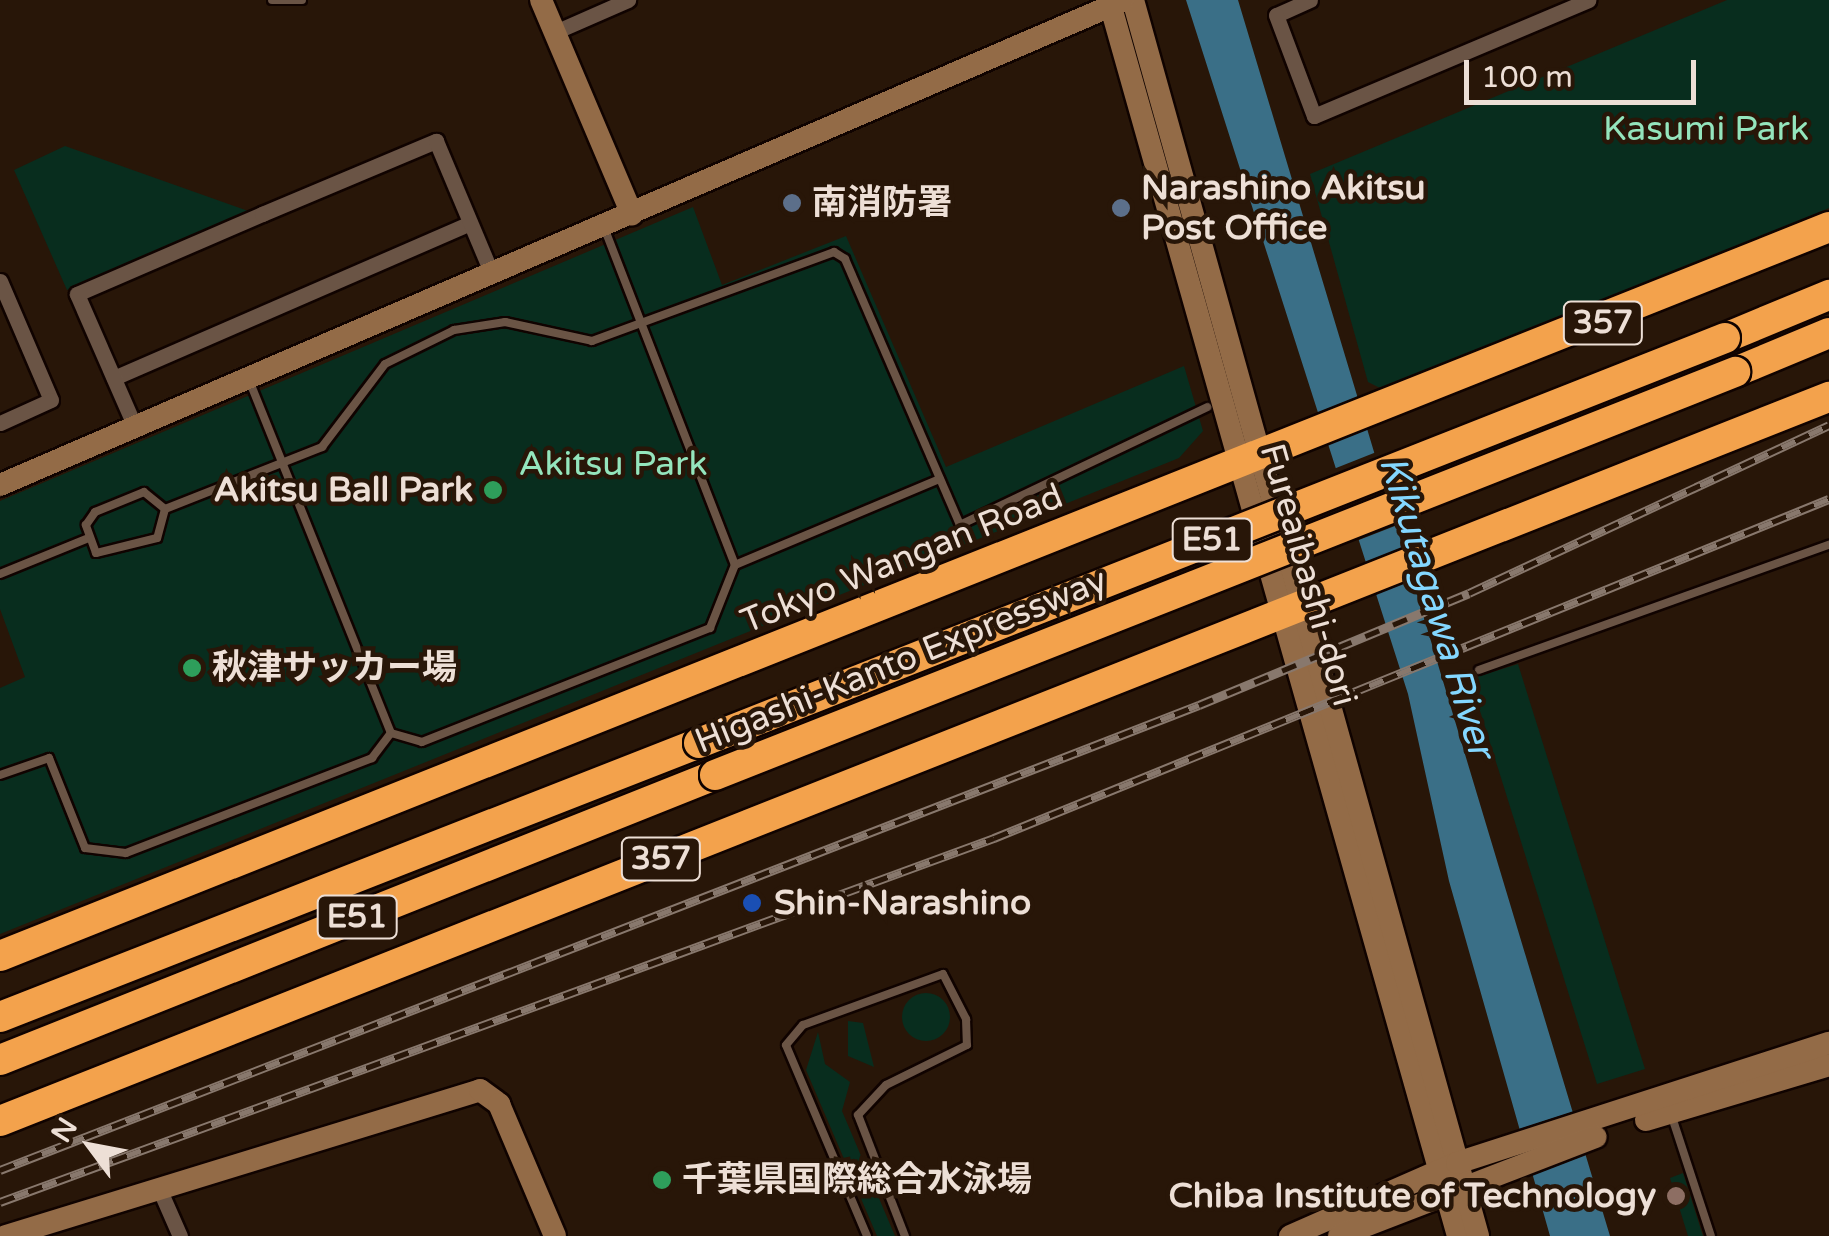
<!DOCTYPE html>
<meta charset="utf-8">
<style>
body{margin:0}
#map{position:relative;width:1829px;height:1236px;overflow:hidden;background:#281608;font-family:"Varela Round","Noto Sans JP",sans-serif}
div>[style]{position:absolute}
.green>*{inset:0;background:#082d1e}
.round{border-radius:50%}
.water>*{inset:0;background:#3a6f87}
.pier>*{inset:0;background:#281608}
.roads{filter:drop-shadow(2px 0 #100300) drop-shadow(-2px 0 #100300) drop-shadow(0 2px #100300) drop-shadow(0 -2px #100300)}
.lane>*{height:8px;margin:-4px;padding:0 4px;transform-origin:4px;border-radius:4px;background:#6a5445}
.street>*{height:15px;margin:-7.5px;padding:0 7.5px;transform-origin:7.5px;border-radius:7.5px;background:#6a5445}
.secondary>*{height:22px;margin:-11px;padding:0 11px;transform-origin:11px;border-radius:11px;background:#936b47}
.highway>*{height:30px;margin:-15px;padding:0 15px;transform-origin:15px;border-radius:15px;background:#f3a24c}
.rail>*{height:9px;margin-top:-4.5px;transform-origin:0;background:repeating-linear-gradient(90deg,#281608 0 15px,#88786d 0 30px);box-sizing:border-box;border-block:2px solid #88786d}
.bridges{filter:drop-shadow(2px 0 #100300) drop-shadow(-2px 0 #100300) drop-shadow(0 2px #100300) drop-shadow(0 -2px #100300)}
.highway-bridge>*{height:30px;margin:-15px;padding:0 15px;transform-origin:15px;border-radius:15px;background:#f3a24c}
.dots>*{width:28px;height:28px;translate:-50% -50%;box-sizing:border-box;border:5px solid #281608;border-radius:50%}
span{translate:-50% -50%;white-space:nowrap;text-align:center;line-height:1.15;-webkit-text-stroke:9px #281608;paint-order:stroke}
.shield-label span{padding:2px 8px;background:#281608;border:2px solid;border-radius:8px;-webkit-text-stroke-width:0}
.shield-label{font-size:32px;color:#eddfd6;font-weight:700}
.park-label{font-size:35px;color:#94e5bd}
.poi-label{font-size:35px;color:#eddfd6;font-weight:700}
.left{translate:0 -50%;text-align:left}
.right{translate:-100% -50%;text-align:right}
.street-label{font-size:35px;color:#eddfd6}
.water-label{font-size:38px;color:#84d7ff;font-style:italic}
.north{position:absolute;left:40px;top:1096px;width:100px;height:100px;-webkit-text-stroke:8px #281608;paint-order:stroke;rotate:302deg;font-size:28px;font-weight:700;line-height:40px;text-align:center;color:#eddfd6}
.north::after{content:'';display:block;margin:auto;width:35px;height:45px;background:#eddfd6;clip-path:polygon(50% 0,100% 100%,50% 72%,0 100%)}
.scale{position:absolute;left:1464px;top:60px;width:232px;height:45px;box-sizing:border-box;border:5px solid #eddfd6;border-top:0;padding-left:12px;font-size:30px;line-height:35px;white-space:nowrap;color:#eddfd6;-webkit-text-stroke:8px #281608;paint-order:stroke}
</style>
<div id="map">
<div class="green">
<div style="clip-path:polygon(1727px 0,1829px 0,1829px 208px,1396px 396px,1368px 382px,1310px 174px)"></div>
<div style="clip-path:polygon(65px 146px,251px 212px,67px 290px,14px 170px)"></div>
<div style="clip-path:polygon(693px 207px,722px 285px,846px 236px,946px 467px,1184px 366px,1203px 431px,1179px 458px,0 934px,0 688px,25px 677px,0 609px,0 501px)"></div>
<div style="clip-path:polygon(1518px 664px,1645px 1069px,1597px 1084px,1470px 679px)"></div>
<div class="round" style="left:902px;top:993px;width:48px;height:48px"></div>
<div style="clip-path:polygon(848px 1021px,863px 1023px,874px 1067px,848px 1056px)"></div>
<div style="clip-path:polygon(818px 1032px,825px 1064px,850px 1082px,842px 1111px,895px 1236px,877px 1236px,806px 1070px)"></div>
<div style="clip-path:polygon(1683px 1173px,1703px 1236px,1688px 1236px,1670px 1178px)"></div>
</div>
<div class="water">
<div style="clip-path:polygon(1186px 0,1238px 0,1610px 1236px,1550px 1236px,1449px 881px,1408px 694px)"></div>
</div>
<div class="pier">
<div style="clip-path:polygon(1379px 451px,1400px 524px,1351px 543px,1326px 472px)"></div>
</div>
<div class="roads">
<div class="lane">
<div style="left:272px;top:0;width:30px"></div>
<div style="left:249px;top:380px;width:380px;rotate:68.1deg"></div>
<div style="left:144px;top:492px;width:27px;rotate:39deg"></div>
<div style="left:165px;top:509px;width:30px;rotate:105deg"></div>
<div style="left:157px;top:538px;width:63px;rotate:166.2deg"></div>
<div style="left:96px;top:553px;width:30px;rotate:-110deg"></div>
<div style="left:86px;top:525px;width:16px;rotate:-55deg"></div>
<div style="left:95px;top:512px;width:53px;rotate:-22.2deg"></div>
<div style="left:165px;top:509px;width:169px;rotate:-21.5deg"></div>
<div style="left:322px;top:447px;width:104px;rotate:-52.8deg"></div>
<div style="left:385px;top:364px;width:77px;rotate:-26.2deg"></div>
<div style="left:454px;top:330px;width:52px;rotate:-8.9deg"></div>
<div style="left:505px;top:322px;width:89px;rotate:12.3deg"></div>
<div style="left:592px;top:341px;width:258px;rotate:-20.2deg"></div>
<div style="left:834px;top:252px;width:13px;rotate:32deg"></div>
<div style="left:845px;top:259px;width:290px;rotate:66.6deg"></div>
<div style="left:960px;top:525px;width:274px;rotate:-25.5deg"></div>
<div style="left:735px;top:565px;width:222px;rotate:-22.8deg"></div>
<div style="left:0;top:574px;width:93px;rotate:-22.1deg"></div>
<div style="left:1479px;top:670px;width:372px;rotate:-19.7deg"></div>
<div style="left:391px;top:733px;width:32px;rotate:16deg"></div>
<div style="left:422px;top:742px;width:310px;rotate:-21.6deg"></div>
<div style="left:710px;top:628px;width:68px;rotate:-68.4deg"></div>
<div style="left:735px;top:565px;width:362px;rotate:-111.2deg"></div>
<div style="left:0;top:775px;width:52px;rotate:-19.1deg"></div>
<div style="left:49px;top:758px;width:97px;rotate:68.2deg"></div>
<div style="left:85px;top:848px;width:41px;rotate:7deg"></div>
<div style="left:126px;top:853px;width:264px;rotate:-21.1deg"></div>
<div style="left:372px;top:758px;width:31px;rotate:-53deg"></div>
<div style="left:1672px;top:1117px;width:125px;rotate:71.9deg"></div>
<div style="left:867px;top:1236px;width:207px;rotate:-113deg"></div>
<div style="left:786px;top:1045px;width:26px;rotate:-50deg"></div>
<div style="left:803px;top:1025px;width:149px;rotate:-20deg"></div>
<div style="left:943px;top:974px;width:51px;rotate:62.9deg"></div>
<div style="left:966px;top:1019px;width:26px;rotate:88deg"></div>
<div style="left:967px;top:1045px;width:90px;rotate:153.7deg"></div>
<div style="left:886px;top:1085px;width:41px;rotate:133deg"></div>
<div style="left:858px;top:1115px;width:130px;rotate:68.8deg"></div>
</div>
<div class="street">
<div style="left:1310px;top:0;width:37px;rotate:156deg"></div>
<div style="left:1276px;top:15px;width:108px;rotate:69.4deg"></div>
<div style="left:1314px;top:116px;width:298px;rotate:-22.9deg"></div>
<div style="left:555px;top:32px;width:80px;rotate:-23.7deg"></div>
<div style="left:0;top:281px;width:129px;rotate:66.8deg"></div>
<div style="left:51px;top:400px;width:56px;rotate:155.7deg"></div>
<div style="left:114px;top:378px;width:387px;rotate:-23.5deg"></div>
<div style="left:135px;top:427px;width:145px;rotate:-113.6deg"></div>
<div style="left:77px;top:294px;width:202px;rotate:-23.4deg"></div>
<div style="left:262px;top:214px;width:189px;rotate:-22.8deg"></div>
<div style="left:436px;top:141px;width:144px;rotate:67.2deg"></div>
<div style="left:158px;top:1186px;width:55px;rotate:66.3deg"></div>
</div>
<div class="secondary">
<div style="left:541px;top:0;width:233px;rotate:67deg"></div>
<div style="left:1109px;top:0;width:1284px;rotate:74.23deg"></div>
<div style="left:1133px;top:0;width:1283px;rotate:74.4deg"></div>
<div style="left:0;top:485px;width:1222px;rotate:-23.33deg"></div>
<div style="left:1646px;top:1120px;width:191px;rotate:-16.7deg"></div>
<div style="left:6px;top:1236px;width:496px;rotate:-17.1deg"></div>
<div style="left:480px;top:1090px;width:24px;rotate:36deg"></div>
<div style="left:499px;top:1104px;width:143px;rotate:67deg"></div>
<div style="left:1290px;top:1236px;width:182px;rotate:-23.6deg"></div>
<div style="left:1457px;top:1163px;width:391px;rotate:-17.9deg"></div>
<div style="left:1339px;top:1236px;width:275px;rotate:-21.1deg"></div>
</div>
<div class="highway">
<div style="left:1725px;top:338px;width:113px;rotate:-22.5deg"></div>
<div style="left:1735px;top:372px;width:102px;rotate:-22.5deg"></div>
<div style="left:0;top:956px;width:1969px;rotate:-21.73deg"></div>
<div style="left:0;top:1017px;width:751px;rotate:-21.4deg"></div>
<div style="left:0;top:1060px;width:770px;rotate:-21.73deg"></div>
<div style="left:0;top:1121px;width:1967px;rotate:-21.6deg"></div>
</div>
</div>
<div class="rail">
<div style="left:0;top:1170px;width:1286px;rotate:-21.2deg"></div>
<div style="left:1199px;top:705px;width:292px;rotate:-22.5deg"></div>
<div style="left:1469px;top:593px;width:397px;rotate:-25deg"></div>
<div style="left:0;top:1202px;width:1059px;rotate:-20.11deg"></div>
<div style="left:994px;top:838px;width:901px;rotate:-22.1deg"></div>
</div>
<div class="bridges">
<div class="highway-bridge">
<div style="left:699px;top:743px;width:1103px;rotate:-21.54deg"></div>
<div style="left:715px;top:775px;width:1097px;rotate:-21.56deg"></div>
</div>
</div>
<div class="dots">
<div style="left:792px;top:203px;background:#5c6f8a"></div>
<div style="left:1121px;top:208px;background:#5c6f8a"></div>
<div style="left:493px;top:490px;background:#2e9e5b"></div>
<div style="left:192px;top:668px;background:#2e9e5b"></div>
<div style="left:752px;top:903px;background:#1a4fb4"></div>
<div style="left:662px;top:1180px;background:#2e9e5b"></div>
<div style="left:1676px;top:1196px;background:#8d6e63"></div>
</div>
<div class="shield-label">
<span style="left:1603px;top:323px">357</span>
<span style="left:1212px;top:540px">E51</span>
<span style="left:661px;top:859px">357</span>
<span style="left:357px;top:917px">E51</span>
</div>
<div class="park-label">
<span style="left:1706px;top:129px">Kasumi Park</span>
<span style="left:613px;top:464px">Akitsu Park</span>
</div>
<div class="poi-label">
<span class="left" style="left:1141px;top:208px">Narashino Akitsu<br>Post Office</span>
<span class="left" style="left:812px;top:203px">南消防署</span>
<span class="right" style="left:473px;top:490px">Akitsu Ball Park</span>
<span class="left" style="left:212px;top:668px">秋津サッカー場</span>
<span class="left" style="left:774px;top:903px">Shin-Narashino</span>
<span class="left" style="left:682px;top:1180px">千葉県国際総合水泳場</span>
<span class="right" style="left:1656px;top:1196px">Chiba Institute of Technology</span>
</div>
<div class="street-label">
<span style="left:902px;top:559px;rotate:-22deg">Tokyo Wangan Road</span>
<span style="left:1308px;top:575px;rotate:74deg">Fureaibashi-dori</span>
<span style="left:901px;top:661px;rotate:-22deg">Higashi-Kanto Expressway</span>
</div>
<div class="water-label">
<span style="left:1436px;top:607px;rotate:73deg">Kikutagawa River</span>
</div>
<div class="north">N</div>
<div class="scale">100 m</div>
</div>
